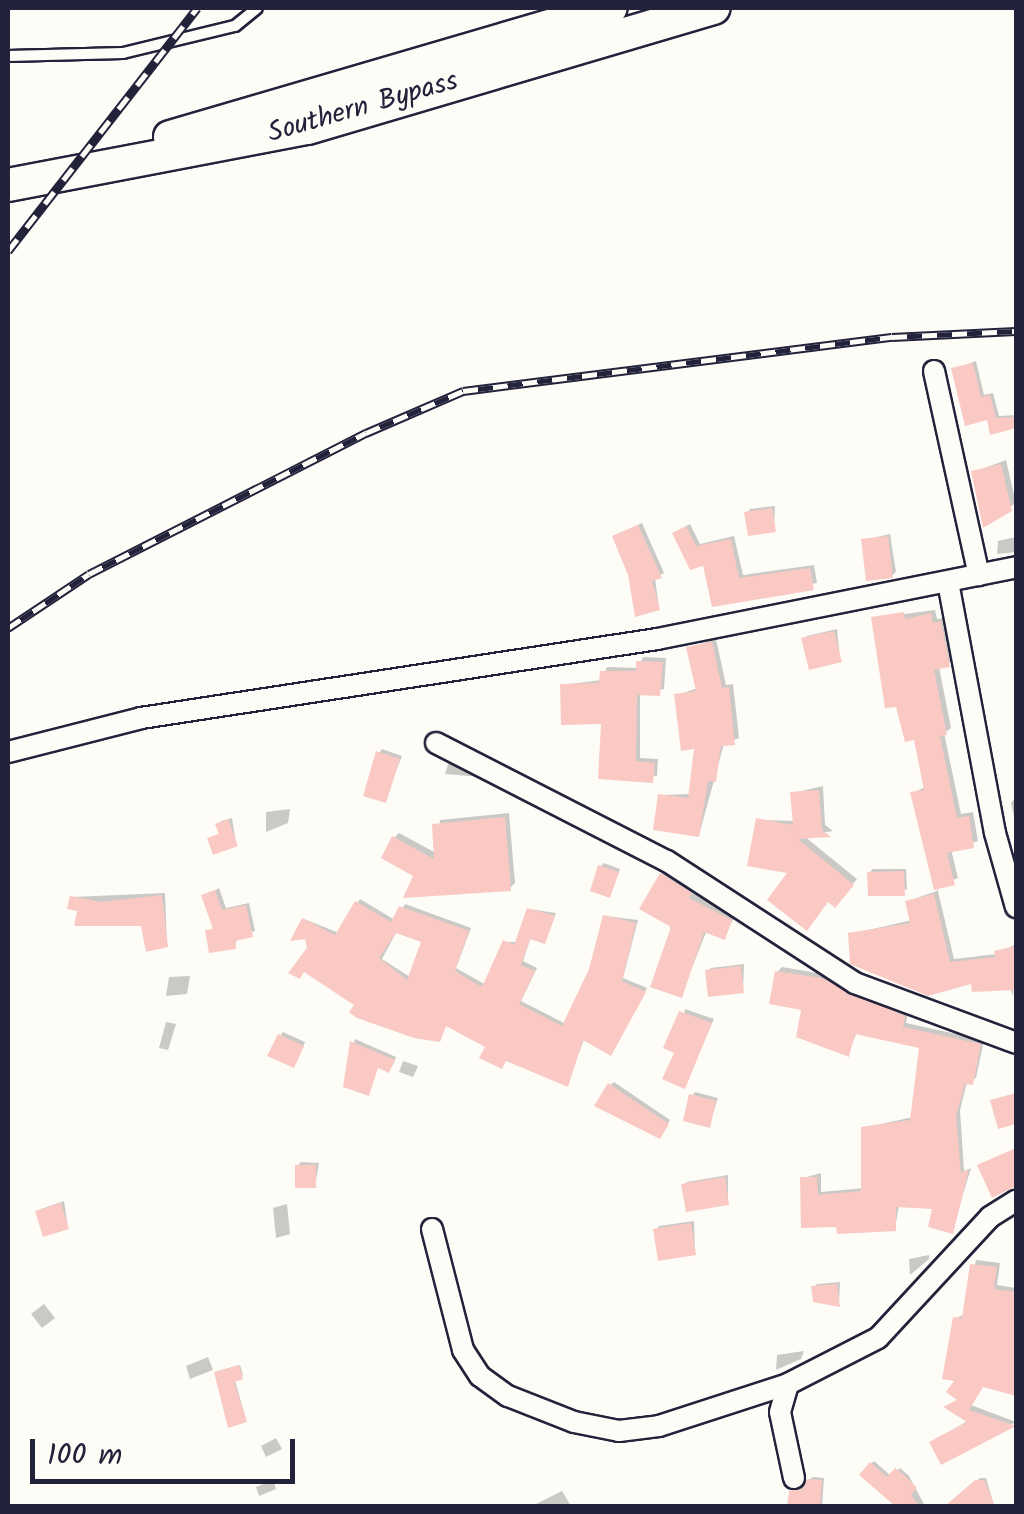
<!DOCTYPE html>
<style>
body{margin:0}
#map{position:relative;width:1024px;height:1514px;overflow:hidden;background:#fdfcf7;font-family:Kalam,sans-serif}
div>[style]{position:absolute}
.shadow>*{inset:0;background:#0003}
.building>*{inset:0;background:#fac9c4}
.roads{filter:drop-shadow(2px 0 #22223b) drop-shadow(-2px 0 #22223b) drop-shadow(0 2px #22223b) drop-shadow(0 -2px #22223b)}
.service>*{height:10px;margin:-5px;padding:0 5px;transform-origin:5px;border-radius:5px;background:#fdfcf7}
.minor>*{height:20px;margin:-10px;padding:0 10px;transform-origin:10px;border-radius:10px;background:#fdfcf7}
.trunk>*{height:32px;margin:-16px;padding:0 16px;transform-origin:16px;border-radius:16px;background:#fdfcf7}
.rail>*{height:9px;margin-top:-4.5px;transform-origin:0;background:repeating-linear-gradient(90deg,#fdfcf7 0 15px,#22223b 0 30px);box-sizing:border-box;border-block:2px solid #22223b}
span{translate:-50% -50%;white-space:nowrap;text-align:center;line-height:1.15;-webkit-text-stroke:8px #fdfcf7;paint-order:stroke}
.street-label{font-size:28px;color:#22223b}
.frame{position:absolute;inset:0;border:10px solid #22223b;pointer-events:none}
.scale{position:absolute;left:30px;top:1439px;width:265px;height:45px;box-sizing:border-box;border:5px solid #22223b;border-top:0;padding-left:12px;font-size:30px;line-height:35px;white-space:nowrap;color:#22223b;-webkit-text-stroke:8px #fdfcf7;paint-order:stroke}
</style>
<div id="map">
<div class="shadow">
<div style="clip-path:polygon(976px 361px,984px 395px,993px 393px,999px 416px,1016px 415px,1016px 442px,1016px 426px,988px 417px,954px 369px)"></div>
<div style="clip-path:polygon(1006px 460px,1016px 503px,985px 525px,974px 472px)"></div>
<div style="clip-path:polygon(775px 506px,774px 529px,747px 513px,750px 509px)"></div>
<div style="clip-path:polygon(642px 523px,664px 573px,655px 578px,659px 608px,631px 574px,618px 534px)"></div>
<div style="clip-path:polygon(690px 524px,700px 544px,734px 536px,743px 575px,814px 565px,817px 583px,714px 604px,705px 563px,679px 530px)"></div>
<div style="clip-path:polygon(890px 534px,896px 572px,892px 575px,863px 540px)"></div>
<div style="clip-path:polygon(1016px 537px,1016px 552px,997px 554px,998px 541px)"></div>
<div style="clip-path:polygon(935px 610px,937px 619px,946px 618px,954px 660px,939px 667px,951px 728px,944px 733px,961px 814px,973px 812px,978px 841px,951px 849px,958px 878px,937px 887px,954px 959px,997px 954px,1016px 944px,1013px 996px,1010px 988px,974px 981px,851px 934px,912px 920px,908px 901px,937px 891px,912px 793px,926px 787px,916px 737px,874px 618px)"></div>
<div style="clip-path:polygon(837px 629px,840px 659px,804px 639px,807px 636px)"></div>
<div style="clip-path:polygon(716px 639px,726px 685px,733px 684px,739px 738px,724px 744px,699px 835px,660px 795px,691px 794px,697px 746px,677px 695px,698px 688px,689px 648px)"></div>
<div style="clip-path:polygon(643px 657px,666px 658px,664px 689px,640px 693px,640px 758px,658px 759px,657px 776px,601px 777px,603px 722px,562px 685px,602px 680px,607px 667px,638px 668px)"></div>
<div style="clip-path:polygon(382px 749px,402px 756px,385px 800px,379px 753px)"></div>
<div style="clip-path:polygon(449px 761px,480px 777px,445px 774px)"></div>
<div style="clip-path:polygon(823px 786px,825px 825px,833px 831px,804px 836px,857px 879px,840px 900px,791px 872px,758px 820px,795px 821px,793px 793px)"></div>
<div style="clip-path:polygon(1014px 799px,1016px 799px,1015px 821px,1011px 803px)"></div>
<div style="clip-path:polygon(290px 809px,288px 823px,266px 832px,266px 812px)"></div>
<div style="clip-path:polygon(509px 813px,515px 883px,510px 888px,416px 874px,394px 838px,399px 833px,436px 853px,440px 820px)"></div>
<div style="clip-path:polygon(232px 818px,236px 843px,210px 839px,221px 833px,221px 821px)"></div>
<div style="clip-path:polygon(604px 863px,620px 869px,610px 895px,600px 867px)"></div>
<div style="clip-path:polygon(667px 869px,695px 888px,692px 893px,736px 914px,724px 937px,707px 930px,681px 995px,662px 874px)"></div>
<div style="clip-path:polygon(873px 869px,906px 869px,907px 890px,869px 873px)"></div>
<div style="clip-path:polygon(219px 888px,226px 908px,249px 903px,255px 931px,237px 937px,235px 947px,208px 931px,215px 927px,204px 896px)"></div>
<div style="clip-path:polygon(165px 893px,167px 945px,143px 924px,80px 910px,72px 897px)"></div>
<div style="clip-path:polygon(evenodd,360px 899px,395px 920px,405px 904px,471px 928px,456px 968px,486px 985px,505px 942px,518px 942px,529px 909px,556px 913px,545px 941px,531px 937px,523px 961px,537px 968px,521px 1001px,566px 1024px,592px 970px,605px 916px,638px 920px,623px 978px,647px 988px,614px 1049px,585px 1037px,567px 1084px,447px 1024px,440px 1039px,358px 1004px,310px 949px,304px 919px,339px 933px,360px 899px,397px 931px,424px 941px,410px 977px,382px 959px,397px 931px)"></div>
<div style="clip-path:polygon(744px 964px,743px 991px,708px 971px,711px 968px)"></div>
<div style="clip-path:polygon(782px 967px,828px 975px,908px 1012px,906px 1023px,984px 1040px,976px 1078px,967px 1082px,960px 1110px,964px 1171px,971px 1168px,952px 1231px,935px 1207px,899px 1205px,895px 1228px,838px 1225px,803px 1178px,821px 1173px,821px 1192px,864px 1188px,863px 1128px,913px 1117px,922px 1046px,857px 1032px,848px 1054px,804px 1008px,777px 972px)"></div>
<div style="clip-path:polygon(190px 976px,187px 994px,166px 996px,169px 977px)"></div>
<div style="clip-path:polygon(685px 1009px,714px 1019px,684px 1086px,677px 1052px)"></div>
<div style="clip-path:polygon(166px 1022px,176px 1024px,168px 1050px,159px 1048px)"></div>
<div style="clip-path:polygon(283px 1032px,305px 1042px,297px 1062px,280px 1036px)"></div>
<div style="clip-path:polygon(355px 1039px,396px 1057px,392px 1067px,379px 1066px,346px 1086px)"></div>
<div style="clip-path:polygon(403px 1061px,418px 1066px,413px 1077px,399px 1072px)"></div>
<div style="clip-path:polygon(614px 1082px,670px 1120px,663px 1133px,610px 1085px)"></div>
<div style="clip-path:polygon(695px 1092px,718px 1098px,709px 1125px,692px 1096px)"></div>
<div style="clip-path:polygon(301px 1162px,319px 1163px,315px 1186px,297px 1166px)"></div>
<div style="clip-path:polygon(728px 1175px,728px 1203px,684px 1185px,687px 1182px)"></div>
<div style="clip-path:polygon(64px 1201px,68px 1227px,38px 1212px,41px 1209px)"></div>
<div style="clip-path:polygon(287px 1204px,290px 1234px,276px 1238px,273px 1208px)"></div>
<div style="clip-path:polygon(694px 1221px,695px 1253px,656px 1230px,659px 1226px)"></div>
<div style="clip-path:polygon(929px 1255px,929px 1259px,910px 1275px,909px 1259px)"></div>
<div style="clip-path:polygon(976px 1260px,1000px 1263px,997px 1285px,1016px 1288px,1016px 1395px,984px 1384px,971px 1405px,1016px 1422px,942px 1462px,932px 1442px,969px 1420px,947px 1406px,960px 1398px,956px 1318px,965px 1314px)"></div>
<div style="clip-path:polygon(840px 1282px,839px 1304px,814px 1287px,817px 1284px)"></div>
<div style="clip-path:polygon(44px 1304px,55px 1318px,42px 1328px,31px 1314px)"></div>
<div style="clip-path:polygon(804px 1351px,801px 1359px,776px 1370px,777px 1355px)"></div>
<div style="clip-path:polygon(208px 1357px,213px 1370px,190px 1379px,186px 1366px)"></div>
<div style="clip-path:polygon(240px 1365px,243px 1375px,235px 1381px,246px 1419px,218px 1371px)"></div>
<div style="clip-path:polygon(276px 1438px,282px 1449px,266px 1457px,261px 1446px)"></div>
<div style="clip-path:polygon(874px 1461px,891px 1476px,900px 1468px,909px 1476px,925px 1506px,899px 1506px,862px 1474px)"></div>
<div style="clip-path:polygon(813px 1477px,824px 1478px,822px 1506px,792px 1506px,791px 1491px)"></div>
<div style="clip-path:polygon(980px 1478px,986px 1478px,993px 1502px,947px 1506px)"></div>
<div style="clip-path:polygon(273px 1480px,276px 1489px,259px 1496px,256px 1487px)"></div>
<div style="clip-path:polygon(562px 1491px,571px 1506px,532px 1506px)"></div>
</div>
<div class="building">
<div style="clip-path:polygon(973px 363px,981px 397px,990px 395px,996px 418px,1016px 417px,1016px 428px,990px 435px,987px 420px,965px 426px,951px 368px)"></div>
<div style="clip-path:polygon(1001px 464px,1012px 511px,983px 528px,971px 471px)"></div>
<div style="clip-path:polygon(772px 508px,776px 532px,748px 536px,744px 512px)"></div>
<div style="clip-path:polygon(638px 525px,662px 578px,652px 581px,660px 610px,635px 617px,628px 575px,612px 536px)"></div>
<div style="clip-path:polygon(686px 526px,696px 546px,731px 539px,739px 578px,810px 568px,814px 590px,712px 607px,703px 566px,690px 570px,672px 533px)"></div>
<div style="clip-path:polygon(888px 536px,893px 578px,866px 581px,861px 539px)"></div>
<div style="clip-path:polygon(904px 612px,905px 619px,931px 613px,933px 623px,941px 621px,950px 667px,934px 670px,947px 735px,940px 736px,957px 818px,969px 816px,974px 848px,947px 853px,955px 885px,934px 890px,910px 792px,924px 790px,914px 740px,905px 742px,896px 707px,885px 708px,871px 617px)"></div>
<div style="clip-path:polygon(834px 631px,842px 662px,809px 670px,801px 638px)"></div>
<div style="clip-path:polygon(712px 642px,722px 688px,729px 687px,735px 745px,721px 746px,716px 782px,708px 781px,699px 837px,653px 830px,658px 794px,688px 798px,694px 749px,681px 751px,674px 694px,696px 691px,686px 647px)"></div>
<div style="clip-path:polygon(636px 661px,663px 662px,660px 696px,637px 695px,636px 761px,655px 763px,653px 783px,598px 779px,601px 724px,561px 725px,560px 684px,599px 683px,600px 671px,636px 671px)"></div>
<div style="clip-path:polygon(376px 751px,400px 759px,386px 803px,363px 796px)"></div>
<div style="clip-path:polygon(819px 790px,822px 830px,831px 837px,798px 839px,854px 885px,835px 908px,828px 902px,807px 931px,767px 900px,787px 873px,747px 866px,756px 818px,793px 825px,790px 792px)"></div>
<div style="clip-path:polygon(505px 817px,511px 891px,403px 898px,413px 876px,381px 858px,392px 836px,434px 859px,432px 824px)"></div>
<div style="clip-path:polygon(228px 819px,238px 846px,213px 855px,207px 838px,219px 834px,215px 824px)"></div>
<div style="clip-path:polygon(598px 865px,619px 872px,610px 898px,590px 891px)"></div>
<div style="clip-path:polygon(904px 871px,905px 896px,868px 896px,867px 872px)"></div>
<div style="clip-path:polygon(660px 873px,692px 893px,689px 898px,732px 920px,725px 940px,704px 932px,682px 998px,650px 987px,671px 927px,639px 909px)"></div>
<div style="clip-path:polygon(215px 890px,222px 910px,246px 905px,253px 937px,235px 941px,236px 949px,209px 953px,205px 930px,213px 929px,201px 895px)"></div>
<div style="clip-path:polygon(934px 894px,950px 962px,995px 957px,994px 951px,1016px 946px,1016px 990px,972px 992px,971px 984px,928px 996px,850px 964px,848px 933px,910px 923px,905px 901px)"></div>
<div style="clip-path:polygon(162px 895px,168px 947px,146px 952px,141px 926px,74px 926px,77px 911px,67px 909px,70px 896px,102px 902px)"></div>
<div style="clip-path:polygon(evenodd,355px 901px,391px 922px,399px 906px,469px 931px,455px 971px,482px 987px,503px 940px,514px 945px,527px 908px,555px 916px,545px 944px,530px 939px,521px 965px,535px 971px,519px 1004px,562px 1026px,589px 969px,603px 915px,636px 923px,622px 981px,646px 992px,611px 1056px,583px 1040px,568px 1087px,506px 1061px,502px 1069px,479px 1058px,485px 1047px,446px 1026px,440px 1042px,414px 1038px,357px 1018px,349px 1012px,354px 1005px,304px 972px,300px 979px,288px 973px,307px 948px,305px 939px,290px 941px,302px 918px,335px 935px,355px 901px,396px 933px,421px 942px,407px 980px,379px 958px,396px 933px)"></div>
<div style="clip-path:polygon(741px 966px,744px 993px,708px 997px,705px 970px)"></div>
<div style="clip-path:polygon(775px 971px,822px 978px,905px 1016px,903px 1027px,981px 1044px,973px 1085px,965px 1084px,956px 1116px,961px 1173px,969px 1169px,953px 1234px,928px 1227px,932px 1209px,896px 1207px,896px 1231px,837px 1234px,836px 1227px,801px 1228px,800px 1177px,817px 1177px,818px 1195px,861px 1191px,861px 1127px,910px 1120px,919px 1048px,855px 1034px,849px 1057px,796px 1037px,801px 1010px,769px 1004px)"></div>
<div style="clip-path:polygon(679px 1011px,712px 1023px,685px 1089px,662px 1079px,674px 1053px,663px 1048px)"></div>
<div style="clip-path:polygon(278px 1034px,304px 1046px,294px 1068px,267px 1056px)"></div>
<div style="clip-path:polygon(350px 1041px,395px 1060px,389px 1073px,378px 1068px,369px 1096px,343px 1087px)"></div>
<div style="clip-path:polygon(608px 1083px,669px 1124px,660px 1139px,594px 1106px)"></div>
<div style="clip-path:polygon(1016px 1093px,1016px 1124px,998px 1129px,990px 1100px)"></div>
<div style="clip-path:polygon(689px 1094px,716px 1101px,710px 1128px,683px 1121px)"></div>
<div style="clip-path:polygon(1016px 1148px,1016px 1186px,992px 1198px,977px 1165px)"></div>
<div style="clip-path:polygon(295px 1165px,316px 1165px,316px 1188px,295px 1188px)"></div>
<div style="clip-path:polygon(725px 1177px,729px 1205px,686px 1212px,681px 1184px)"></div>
<div style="clip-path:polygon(61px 1203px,69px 1229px,43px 1237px,35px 1211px)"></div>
<div style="clip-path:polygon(691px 1223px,696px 1255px,658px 1261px,653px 1229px)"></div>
<div style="clip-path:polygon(970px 1264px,997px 1267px,994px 1289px,1016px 1292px,1016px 1396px,983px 1387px,969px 1410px,1016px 1426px,941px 1465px,929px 1442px,967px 1422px,943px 1407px,957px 1400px,946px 1392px,954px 1381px,942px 1379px,953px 1317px,962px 1318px)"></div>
<div style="clip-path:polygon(837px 1284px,840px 1307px,813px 1302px,811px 1286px)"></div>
<div style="clip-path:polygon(239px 1365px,243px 1379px,234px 1382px,247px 1422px,228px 1428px,214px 1372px)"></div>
<div style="clip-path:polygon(870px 1462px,887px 1477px,895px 1468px,907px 1478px,917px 1488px,911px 1495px,919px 1506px,895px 1506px,859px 1475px)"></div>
<div style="clip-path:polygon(807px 1479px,822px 1480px,820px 1506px,787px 1506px,789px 1491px,802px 1489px)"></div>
<div style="clip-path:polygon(975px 1480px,984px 1480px,995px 1506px,945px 1506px)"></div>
</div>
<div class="roads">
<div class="service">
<div style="left:8px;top:56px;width:115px;rotate:-1.5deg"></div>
<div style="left:123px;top:53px;width:115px;rotate:-13.6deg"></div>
<div style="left:235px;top:26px;width:28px;rotate:-39deg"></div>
</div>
<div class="minor">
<div style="left:934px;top:371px;width:209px;rotate:77.6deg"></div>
<div style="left:948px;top:582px;width:255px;rotate:79.4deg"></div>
<div style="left:995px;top:833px;width:77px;rotate:74.2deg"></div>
<div style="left:436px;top:743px;width:259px;rotate:27.1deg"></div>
<div style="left:667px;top:861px;width:224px;rotate:33deg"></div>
<div style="left:855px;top:983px;width:172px;rotate:20.4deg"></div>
<div style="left:8px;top:752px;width:137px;rotate:-14.3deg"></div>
<div style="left:141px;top:718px;width:522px;rotate:-8.7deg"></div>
<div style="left:657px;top:639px;width:366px;rotate:-11.3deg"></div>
<div style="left:432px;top:1229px;width:125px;rotate:75.6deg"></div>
<div style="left:463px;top:1350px;width:31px;rotate:57deg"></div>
<div style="left:480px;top:1376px;width:34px;rotate:36deg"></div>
<div style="left:508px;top:1396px;width:71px;rotate:21.5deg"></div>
<div style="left:574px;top:1422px;width:46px;rotate:11.3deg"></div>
<div style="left:619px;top:1431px;width:40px;rotate:-7.1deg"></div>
<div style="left:659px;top:1426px;width:136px;rotate:-18deg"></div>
<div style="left:794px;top:1478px;width:67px;rotate:-102deg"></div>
<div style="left:780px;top:1412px;width:29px;rotate:-74deg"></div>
<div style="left:788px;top:1384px;width:101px;rotate:-27.1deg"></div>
<div style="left:878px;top:1338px;width:165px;rotate:-47.2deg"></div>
<div style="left:990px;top:1217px;width:31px;rotate:-32deg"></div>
</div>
<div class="trunk">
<div style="left:170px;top:137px;width:459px;rotate:-16.3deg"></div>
<div style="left:8px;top:185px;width:305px;rotate:-10.8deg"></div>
<div style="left:308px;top:128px;width:423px;rotate:-16.5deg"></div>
</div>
</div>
<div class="rail">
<div style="left:8px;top:251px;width:308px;rotate:-52.1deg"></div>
<div style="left:8px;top:628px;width:97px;rotate:-33.7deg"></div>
<div style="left:89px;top:574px;width:311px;rotate:-27deg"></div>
<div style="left:366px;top:433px;width:106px;rotate:-23.4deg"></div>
<div style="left:463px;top:391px;width:432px;rotate:-7.2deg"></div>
<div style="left:892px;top:337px;width:124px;rotate:-2.8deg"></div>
</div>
<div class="street-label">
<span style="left:363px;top:108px;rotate:-16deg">Southern Bypass</span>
</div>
<div class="frame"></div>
<div class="scale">100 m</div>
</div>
